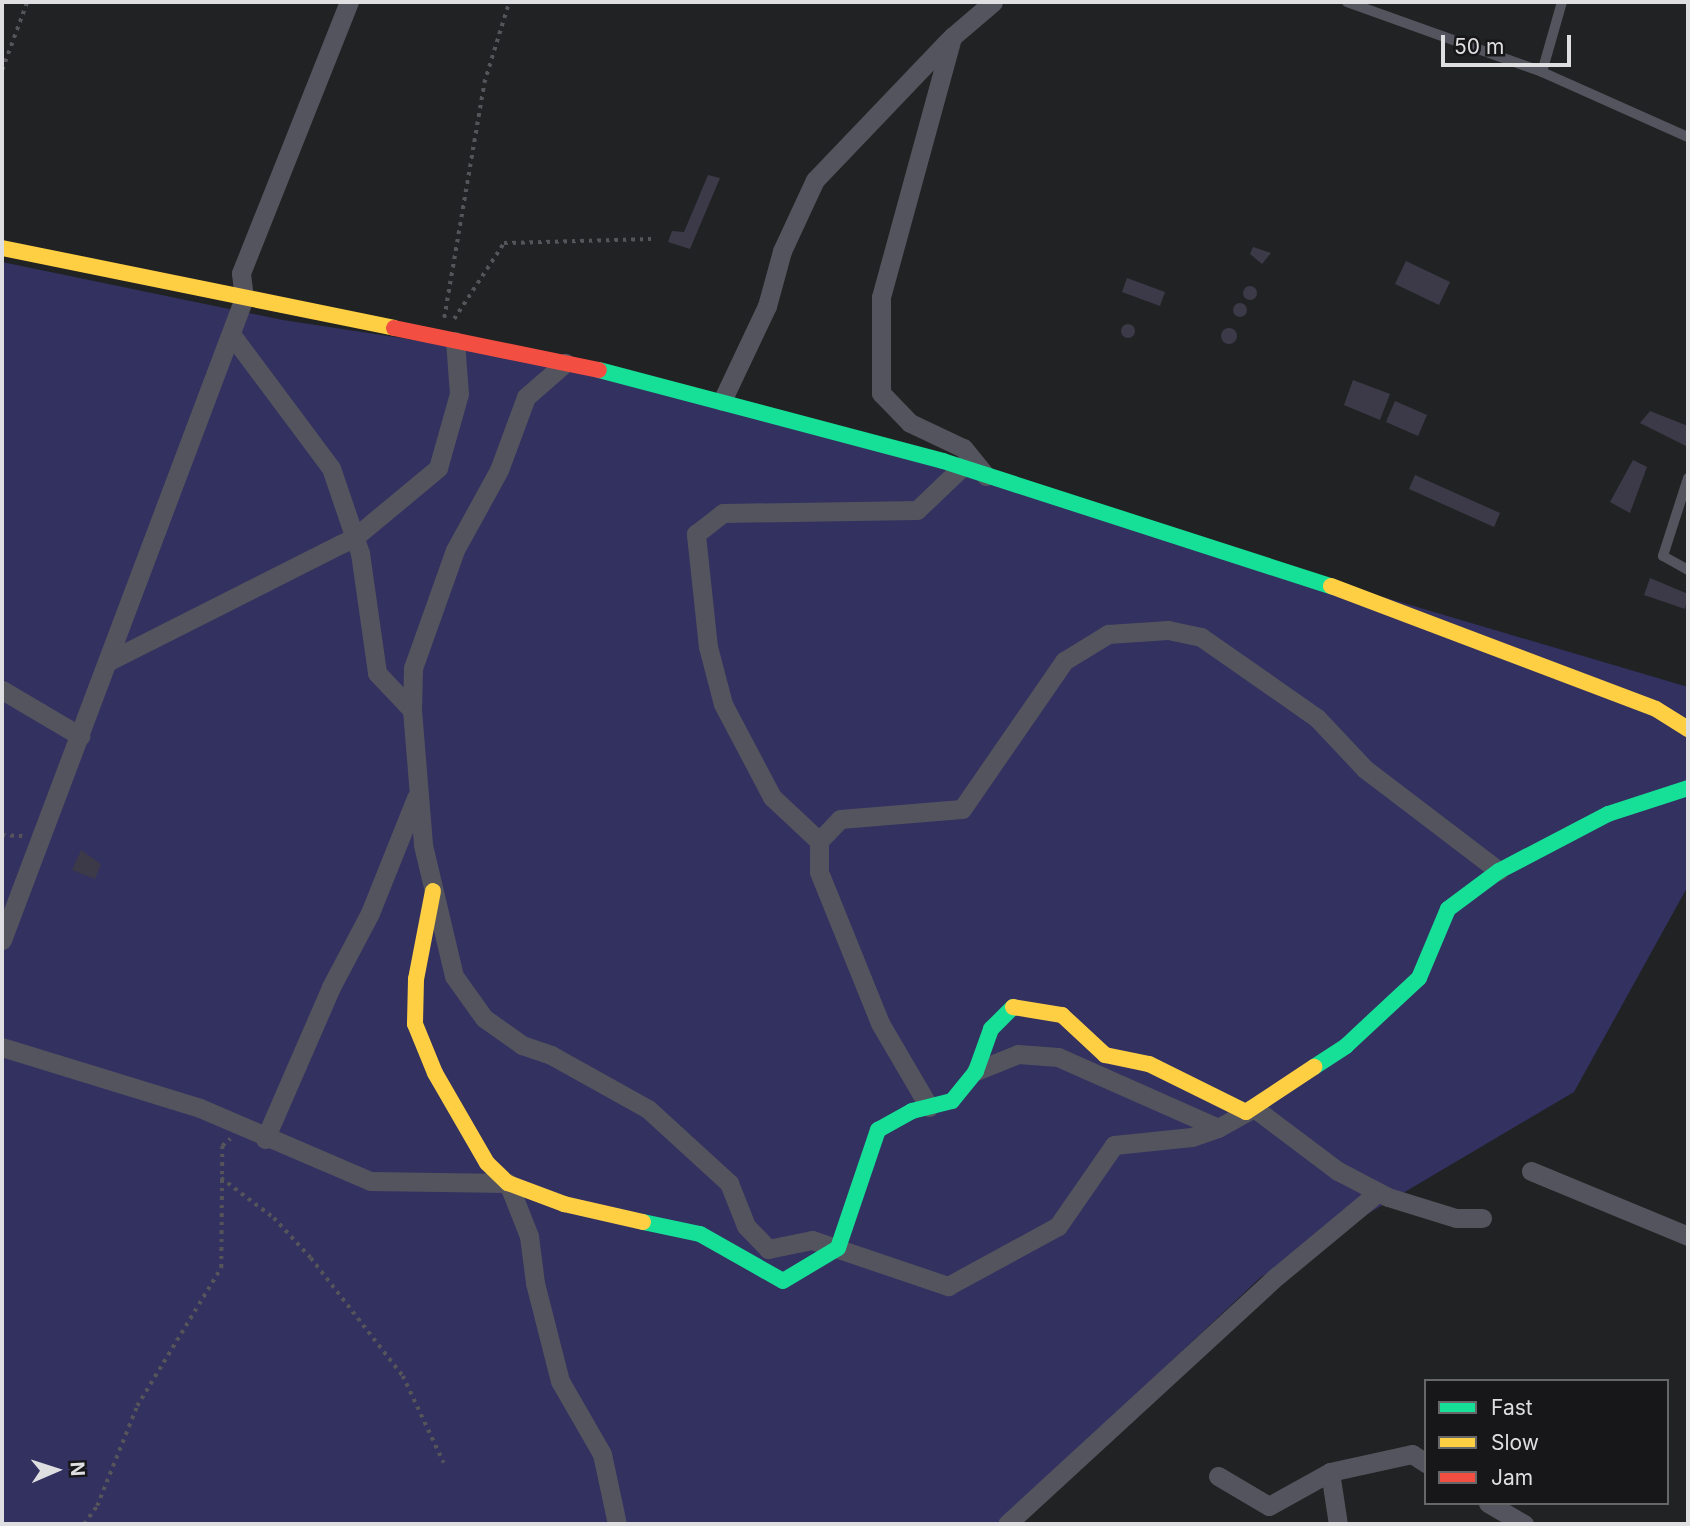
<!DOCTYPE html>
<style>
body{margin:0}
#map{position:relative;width:1690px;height:1526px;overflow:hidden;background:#212223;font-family:Inter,sans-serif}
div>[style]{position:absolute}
.green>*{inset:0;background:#323160}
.building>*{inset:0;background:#3c3a48}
.round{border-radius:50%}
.path>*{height:3.5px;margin-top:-1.75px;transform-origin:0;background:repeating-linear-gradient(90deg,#54545a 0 3.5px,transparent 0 8.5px)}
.lane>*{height:10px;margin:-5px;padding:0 5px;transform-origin:5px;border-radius:5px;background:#54545e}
.street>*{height:19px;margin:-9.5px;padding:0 9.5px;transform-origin:9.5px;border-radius:9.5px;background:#54545e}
.fast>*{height:16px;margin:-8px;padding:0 8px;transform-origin:8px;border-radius:8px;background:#16e098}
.slow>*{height:16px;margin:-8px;padding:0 8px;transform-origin:8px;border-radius:8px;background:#ffcf43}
.jam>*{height:16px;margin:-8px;padding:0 8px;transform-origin:8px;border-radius:8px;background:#f24e42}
.street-bridge>*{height:19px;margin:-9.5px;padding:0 9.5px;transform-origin:9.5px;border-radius:9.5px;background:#54545e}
span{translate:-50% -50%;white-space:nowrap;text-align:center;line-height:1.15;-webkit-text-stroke:5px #17171a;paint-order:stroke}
.frame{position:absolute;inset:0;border:4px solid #dfdfe1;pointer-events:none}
.legend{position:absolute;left:1424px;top:1379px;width:245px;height:126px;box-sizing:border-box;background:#17171a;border:2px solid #67676a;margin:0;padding:9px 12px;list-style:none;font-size:21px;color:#dfdfe1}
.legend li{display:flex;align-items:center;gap:14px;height:35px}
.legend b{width:35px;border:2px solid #67676a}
.north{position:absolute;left:21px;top:1435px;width:70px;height:70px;-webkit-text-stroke:5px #17171a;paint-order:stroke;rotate:87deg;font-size:19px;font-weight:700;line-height:28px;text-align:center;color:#dfdfe1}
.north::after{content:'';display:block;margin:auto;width:24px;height:32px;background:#dfdfe1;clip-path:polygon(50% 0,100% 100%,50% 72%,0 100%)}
.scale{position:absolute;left:1441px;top:35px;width:130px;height:32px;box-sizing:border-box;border:4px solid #dfdfe1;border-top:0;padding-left:9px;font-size:21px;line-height:24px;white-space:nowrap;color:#dfdfe1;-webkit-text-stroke:5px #17171a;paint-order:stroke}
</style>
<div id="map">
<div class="green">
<div style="clip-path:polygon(2px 262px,283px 320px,565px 363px,882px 449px,1688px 687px,1688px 886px,1574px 1092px,1261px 1277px,998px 1524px,2px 1524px)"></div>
</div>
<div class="building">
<div style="clip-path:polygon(708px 175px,720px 178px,690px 249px,668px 242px,672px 231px,684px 232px)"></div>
<div style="clip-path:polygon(1253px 247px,1271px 253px,1262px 264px,1250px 254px)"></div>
<div style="clip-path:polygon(1406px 261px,1450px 282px,1439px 305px,1395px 284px)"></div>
<div style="clip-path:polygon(1127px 278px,1165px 292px,1160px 306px,1122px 292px)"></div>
<div class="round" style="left:1243px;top:286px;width:14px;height:14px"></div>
<div class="round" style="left:1233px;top:303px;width:14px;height:14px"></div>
<div class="round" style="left:1121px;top:324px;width:14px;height:14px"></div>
<div class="round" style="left:1221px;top:328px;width:16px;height:16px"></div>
<div style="clip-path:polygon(1353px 380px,1390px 394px,1380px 420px,1344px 405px)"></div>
<div style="clip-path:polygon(1395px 401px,1427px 415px,1418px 436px,1386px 422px)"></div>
<div style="clip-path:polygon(1650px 411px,1688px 426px,1686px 446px,1640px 423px)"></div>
<div style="clip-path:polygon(1633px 460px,1647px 467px,1630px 513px,1610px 502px)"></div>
<div style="clip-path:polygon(1415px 475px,1500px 513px,1494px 527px,1409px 489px)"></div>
<div style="clip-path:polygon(1650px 578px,1688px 594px,1685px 609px,1644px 595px)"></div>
<div style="clip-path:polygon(81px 850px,101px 864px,95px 879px,72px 870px)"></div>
</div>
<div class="path">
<div style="left:2px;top:70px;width:72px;rotate:-69.8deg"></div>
<div style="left:444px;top:318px;width:238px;rotate:-80.3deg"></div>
<div style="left:484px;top:83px;width:85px;rotate:-72.8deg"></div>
<div style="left:454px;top:319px;width:91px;rotate:-56.7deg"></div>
<div style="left:504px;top:243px;width:147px;rotate:-1.6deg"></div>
<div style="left:2px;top:835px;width:22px;rotate:3deg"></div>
<div style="left:221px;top:1178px;width:66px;rotate:37deg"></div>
<div style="left:274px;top:1218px;width:54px;rotate:47.2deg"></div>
<div style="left:311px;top:1258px;width:150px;rotate:52.1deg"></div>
<div style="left:403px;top:1376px;width:96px;rotate:64.8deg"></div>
<div style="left:84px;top:1524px;width:22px;rotate:-54deg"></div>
<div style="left:97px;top:1506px;width:108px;rotate:-68.2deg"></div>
<div style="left:137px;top:1406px;width:162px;rotate:-58.7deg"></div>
<div style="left:221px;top:1268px;width:122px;rotate:-89.5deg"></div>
<div style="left:222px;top:1146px;width:11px;rotate:-41deg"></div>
</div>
<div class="lane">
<div style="left:1347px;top:2px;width:207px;rotate:19.7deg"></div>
<div style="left:1542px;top:72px;width:160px;rotate:24deg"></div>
<div style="left:1542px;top:72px;width:73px;rotate:-74.1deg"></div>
<div style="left:1688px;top:478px;width:82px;rotate:107.8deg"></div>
<div style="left:1663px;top:556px;width:29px;rotate:29deg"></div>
</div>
<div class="street">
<div style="left:231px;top:334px;width:167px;rotate:53.3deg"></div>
<div style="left:331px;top:468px;width:90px;rotate:71.2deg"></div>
<div style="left:360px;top:553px;width:121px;rotate:81.9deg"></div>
<div style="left:377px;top:673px;width:51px;rotate:46.6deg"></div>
<div style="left:412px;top:710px;width:135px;rotate:85.3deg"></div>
<div style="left:423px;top:845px;width:135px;rotate:76.7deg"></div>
<div style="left:454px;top:976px;width:52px;rotate:54.5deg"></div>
<div style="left:484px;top:1018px;width:47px;rotate:35.4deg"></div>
<div style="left:522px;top:1045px;width:31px;rotate:19deg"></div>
<div style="left:551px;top:1055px;width:111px;rotate:29.1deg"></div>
<div style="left:648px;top:1109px;width:110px;rotate:42.4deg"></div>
<div style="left:729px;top:1183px;width:46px;rotate:68.4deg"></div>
<div style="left:746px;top:1226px;width:32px;rotate:46deg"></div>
<div style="left:768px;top:1249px;width:45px;rotate:-11.6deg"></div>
<div style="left:812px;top:1240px;width:144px;rotate:18.7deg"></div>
<div style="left:948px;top:1286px;width:125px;rotate:-28.6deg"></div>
<div style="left:1058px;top:1226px;width:98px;rotate:-55.3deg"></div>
<div style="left:1114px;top:1145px;width:78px;rotate:-5.9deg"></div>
<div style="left:1192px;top:1137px;width:28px;rotate:-19deg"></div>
<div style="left:722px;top:401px;width:105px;rotate:-64.7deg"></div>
<div style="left:767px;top:306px;width:57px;rotate:-74.7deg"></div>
<div style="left:782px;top:251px;width:78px;rotate:-65.1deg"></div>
<div style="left:815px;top:180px;width:194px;rotate:-46.3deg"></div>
<div style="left:986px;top:476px;width:36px;rotate:-129deg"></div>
<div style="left:963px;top:448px;width:59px;rotate:-154.7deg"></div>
<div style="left:910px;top:423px;width:42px;rotate:-134deg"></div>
<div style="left:881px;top:393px;width:96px;rotate:-90deg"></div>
<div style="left:881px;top:297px;width:270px;rotate:-74.7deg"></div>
<div style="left:952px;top:37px;width:54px;rotate:-40.5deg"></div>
<div style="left:355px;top:537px;width:108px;rotate:-39.7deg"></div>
<div style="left:438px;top:468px;width:77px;rotate:-74.2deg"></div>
<div style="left:459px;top:394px;width:53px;rotate:-94.3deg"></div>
<div style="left:109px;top:661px;width:260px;rotate:-26.8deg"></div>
<div style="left:2px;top:690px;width:91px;rotate:30.5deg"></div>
<div style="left:412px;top:710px;width:42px;rotate:-88.6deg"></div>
<div style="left:413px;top:668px;width:125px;rotate:-70.4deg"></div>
<div style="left:455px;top:550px;width:91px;rotate:-61.2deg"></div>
<div style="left:499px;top:470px;width:78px;rotate:-69.7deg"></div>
<div style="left:526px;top:397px;width:52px;rotate:-41.1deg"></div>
<div style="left:819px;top:841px;width:64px;rotate:-136.9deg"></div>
<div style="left:772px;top:797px;width:105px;rotate:-117.8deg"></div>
<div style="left:723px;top:704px;width:59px;rotate:-104.7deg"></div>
<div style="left:708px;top:647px;width:114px;rotate:-96.1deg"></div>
<div style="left:696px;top:534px;width:34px;rotate:-38deg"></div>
<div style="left:723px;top:513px;width:194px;rotate:-0.9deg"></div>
<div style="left:917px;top:510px;width:61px;rotate:-43.7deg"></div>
<div style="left:2px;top:940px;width:686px;rotate:-69.35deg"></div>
<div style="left:244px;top:298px;width:25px;rotate:-97deg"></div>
<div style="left:241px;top:273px;width:292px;rotate:-68.3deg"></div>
<div style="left:2px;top:1047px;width:207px;rotate:17.1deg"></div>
<div style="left:200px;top:1108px;width:185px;rotate:23.2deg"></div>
<div style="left:370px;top:1181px;width:138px;rotate:0.8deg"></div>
<div style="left:508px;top:1183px;width:57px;rotate:68.4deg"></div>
<div style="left:529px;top:1236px;width:47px;rotate:82.7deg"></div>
<div style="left:535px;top:1283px;width:101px;rotate:75.7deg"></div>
<div style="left:560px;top:1381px;width:84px;rotate:60.1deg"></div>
<div style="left:602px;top:1454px;width:72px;rotate:77.9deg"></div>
<div style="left:976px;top:1071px;width:45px;rotate:-22deg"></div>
<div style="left:1018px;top:1054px;width:40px;rotate:4.3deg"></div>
<div style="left:1058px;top:1057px;width:175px;rotate:23.9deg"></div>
<div style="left:1218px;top:1128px;width:41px;rotate:-29.1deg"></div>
<div style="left:1254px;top:1108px;width:105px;rotate:36.9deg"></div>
<div style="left:1338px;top:1171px;width:56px;rotate:27.5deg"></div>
<div style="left:1388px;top:1197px;width:71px;rotate:17.2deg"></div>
<div style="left:1456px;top:1218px;width:26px"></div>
<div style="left:929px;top:1107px;width:97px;rotate:-120.3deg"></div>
<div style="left:880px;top:1023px;width:163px;rotate:-112deg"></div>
<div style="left:819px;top:872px;width:31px;rotate:-90deg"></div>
<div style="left:819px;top:841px;width:30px;rotate:-46deg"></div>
<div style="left:840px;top:819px;width:122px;rotate:-4.7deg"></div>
<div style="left:962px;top:809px;width:180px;rotate:-55.4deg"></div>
<div style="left:1064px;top:661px;width:52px;rotate:-31.5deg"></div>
<div style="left:1108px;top:634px;width:60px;rotate:-3.8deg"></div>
<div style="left:1168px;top:630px;width:34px;rotate:12deg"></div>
<div style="left:1201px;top:637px;width:141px;rotate:34.9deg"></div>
<div style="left:1317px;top:718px;width:70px;rotate:46.7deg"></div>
<div style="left:1365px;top:769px;width:168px;rotate:37.3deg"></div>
<div style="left:265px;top:1139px;width:166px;rotate:-66.5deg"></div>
<div style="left:331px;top:987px;width:84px;rotate:-62.2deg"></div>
<div style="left:370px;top:913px;width:124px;rotate:-68.2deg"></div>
<div style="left:1531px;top:1171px;width:170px;rotate:22.5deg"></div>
<div style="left:1330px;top:1472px;width:53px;rotate:81.3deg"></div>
<div style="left:1218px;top:1476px;width:59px;rotate:30.5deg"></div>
<div style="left:1269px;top:1506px;width:70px;rotate:-29.1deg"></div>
<div style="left:1330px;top:1472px;width:84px;rotate:-12.4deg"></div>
<div style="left:1412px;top:1454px;width:17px;rotate:33deg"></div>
<div style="left:1488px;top:1503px;width:42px;rotate:30.3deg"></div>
<div style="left:1007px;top:1524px;width:367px;rotate:-42.6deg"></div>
<div style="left:1277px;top:1276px;width:131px;rotate:-39.7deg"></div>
</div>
<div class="fast">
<div style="left:599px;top:370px;width:356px;rotate:14.8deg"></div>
<div style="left:943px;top:461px;width:408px;rotate:17.9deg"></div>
<div style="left:1314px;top:1067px;width:38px;rotate:-33deg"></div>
<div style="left:1346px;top:1046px;width:100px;rotate:-43deg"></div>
<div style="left:1419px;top:978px;width:75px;rotate:-67.2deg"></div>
<div style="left:1448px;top:909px;width:64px;rotate:-36.7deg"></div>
<div style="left:1499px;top:871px;width:123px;rotate:-27.6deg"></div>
<div style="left:1608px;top:814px;width:84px;rotate:-18deg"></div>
<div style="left:643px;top:1222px;width:58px;rotate:11.9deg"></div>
<div style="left:700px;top:1234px;width:95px;rotate:29.5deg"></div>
<div style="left:783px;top:1281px;width:64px;rotate:-31deg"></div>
<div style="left:838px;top:1248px;width:125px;rotate:-71.3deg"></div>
<div style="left:878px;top:1130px;width:39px;rotate:-29deg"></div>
<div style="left:912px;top:1111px;width:41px;rotate:-14deg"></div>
<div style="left:952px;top:1101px;width:38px;rotate:-51deg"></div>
<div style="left:976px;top:1071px;width:45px;rotate:-70.3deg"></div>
<div style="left:991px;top:1029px;width:31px;rotate:-45deg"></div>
</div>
<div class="slow">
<div style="left:2px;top:248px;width:400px;rotate:11.5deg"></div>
<div style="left:1331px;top:586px;width:347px;rotate:20.7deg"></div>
<div style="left:1656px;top:709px;width:38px;rotate:32deg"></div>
<div style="left:433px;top:891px;width:90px;rotate:100.9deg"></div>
<div style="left:416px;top:979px;width:45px;rotate:91.3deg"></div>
<div style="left:415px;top:1024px;width:53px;rotate:67.8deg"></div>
<div style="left:435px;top:1073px;width:104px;rotate:60deg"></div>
<div style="left:487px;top:1163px;width:29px;rotate:44deg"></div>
<div style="left:508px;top:1183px;width:60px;rotate:20.6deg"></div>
<div style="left:564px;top:1204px;width:81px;rotate:12.8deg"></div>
<div style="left:1013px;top:1007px;width:50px;rotate:9.3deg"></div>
<div style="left:1062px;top:1015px;width:59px;rotate:42.9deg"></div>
<div style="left:1105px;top:1055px;width:45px;rotate:11.6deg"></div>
<div style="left:1149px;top:1064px;width:108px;rotate:26.3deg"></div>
<div style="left:1246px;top:1112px;width:82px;rotate:-33.5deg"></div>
</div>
<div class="jam">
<div style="left:394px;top:328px;width:209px;rotate:11.6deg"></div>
</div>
<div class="street-bridge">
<div style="left:341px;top:544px;width:16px;rotate:-27deg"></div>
</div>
<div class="frame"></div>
<ul class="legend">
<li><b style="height:9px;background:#16e098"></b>Fast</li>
<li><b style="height:9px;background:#ffcf43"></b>Slow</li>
<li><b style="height:9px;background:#f24e42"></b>Jam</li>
</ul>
<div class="north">N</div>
<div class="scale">50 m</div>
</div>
